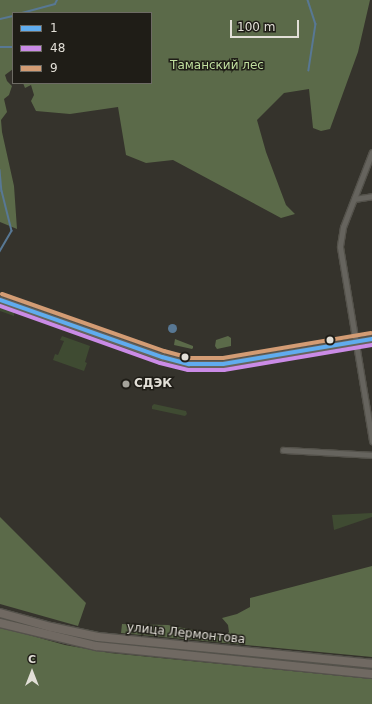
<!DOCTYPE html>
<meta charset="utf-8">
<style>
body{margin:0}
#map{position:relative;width:372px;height:704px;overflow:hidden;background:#35332c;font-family:"DejaVu Sans",sans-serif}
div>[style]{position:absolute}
.green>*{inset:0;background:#3f4b32}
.forest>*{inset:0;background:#5b6a49}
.water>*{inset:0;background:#587894}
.round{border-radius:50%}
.stream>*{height:1.5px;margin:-0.75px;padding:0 0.75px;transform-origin:0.75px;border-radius:0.75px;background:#587894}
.roads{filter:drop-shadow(1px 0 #54524b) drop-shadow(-1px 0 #54524b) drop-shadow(0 1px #54524b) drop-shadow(0 -1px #54524b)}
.minor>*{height:5px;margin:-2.5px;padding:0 2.5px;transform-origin:2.5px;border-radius:2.5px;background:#66645e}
.secondary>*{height:7px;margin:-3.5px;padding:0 3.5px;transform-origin:3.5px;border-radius:3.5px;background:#66645e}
.primary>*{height:8px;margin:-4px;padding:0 4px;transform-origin:4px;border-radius:4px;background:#706962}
.bus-1>*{height:4px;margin:-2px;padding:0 2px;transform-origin:2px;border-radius:2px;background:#60acee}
.bus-2>*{height:4px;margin:-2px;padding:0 2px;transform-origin:2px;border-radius:2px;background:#ca8be6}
.bus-3>*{height:4px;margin:-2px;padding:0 2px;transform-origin:2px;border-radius:2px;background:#d39c74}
.dots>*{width:11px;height:11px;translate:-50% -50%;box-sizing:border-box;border:2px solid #1f1d17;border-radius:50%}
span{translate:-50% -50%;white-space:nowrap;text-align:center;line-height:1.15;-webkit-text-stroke:3px #1f1d17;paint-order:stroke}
.park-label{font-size:12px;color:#c0df9f}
.poi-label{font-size:12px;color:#e2dfd7;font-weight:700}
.left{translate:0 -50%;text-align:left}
.street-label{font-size:12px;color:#e2dfd7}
.legend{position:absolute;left:12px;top:12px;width:140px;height:72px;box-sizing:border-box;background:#1f1d17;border:1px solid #6d6b64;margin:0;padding:5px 7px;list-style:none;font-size:12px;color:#e2dfd7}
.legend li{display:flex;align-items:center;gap:8px;height:20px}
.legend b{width:20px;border:1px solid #6d6b64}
.north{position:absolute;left:12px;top:652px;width:40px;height:40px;-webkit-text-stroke:3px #1f1d17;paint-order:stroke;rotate:0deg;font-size:11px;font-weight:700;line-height:16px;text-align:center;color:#e2dfd7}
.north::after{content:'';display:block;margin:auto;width:14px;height:18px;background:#e2dfd7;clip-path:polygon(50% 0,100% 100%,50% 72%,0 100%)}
.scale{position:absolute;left:230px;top:20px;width:69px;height:18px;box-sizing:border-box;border:2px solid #e2dfd7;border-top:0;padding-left:5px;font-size:12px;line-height:14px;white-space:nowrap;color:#e2dfd7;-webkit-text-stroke:3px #1f1d17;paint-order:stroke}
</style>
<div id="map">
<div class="green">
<div style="clip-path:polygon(0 306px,14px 310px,14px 316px,0 311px)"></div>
<div style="clip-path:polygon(62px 336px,90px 346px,85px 362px,87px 363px,84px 371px,53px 360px,55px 354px,58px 355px,64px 341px,60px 340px)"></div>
<div style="clip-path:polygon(154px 404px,186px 411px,187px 414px,185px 416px,152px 409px,152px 406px)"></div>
<div style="clip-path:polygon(372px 513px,372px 517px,334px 530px,332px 515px)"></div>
<div style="clip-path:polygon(0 617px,91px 640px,91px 641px,0 620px)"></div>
<div style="clip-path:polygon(98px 641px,341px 665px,342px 667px,98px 642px)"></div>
</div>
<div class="forest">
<div style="clip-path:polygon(0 0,370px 0,358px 52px,330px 129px,321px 131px,313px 128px,309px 89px,284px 93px,257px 120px,266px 152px,286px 205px,295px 214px,281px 218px,173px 160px,146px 163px,126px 155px,118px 107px,70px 114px,36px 111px,31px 101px,34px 95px,31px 85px,25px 88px,23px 83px,151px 83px,151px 13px,13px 13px,13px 69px,5px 75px,7px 81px,12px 86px,9px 95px,4px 99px,7px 112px,1px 120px,2px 132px,14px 186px,17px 229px,0 222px)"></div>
<div style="clip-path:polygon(228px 336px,231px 338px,231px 346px,217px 349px,215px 346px,216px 340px)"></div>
<div style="clip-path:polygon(175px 339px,193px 346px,193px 348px,192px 349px,174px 345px)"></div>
<div style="clip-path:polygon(0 517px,86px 603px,78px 626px,0 604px)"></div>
<div style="clip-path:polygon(372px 566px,372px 657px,121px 633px,122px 624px,168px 625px,224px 636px,229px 632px,228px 625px,222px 618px,237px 614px,250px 607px,250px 598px)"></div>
<div style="clip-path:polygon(0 627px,65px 645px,110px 653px,372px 679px,372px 704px,0 704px)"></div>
</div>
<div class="water">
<div class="round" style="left:167.5px;top:323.5px;width:9px;height:9px"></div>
</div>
<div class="stream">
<div style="left:308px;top:0;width:25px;rotate:72deg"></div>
<div style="left:316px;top:24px;width:47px;rotate:98.7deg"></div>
<div style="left:22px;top:13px;width:34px;rotate:-15deg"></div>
<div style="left:55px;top:4px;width:4px;rotate:-63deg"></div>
<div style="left:0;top:19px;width:13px;rotate:-13deg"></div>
<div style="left:0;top:47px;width:13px"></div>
<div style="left:0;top:170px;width:21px;rotate:85deg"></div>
<div style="left:2px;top:191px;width:41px;rotate:76deg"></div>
<div style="left:12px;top:231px;width:24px;rotate:120deg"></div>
</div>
<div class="roads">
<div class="minor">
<div style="left:372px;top:152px;width:80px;rotate:111.1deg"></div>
<div style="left:343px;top:227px;width:20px;rotate:99deg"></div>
<div style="left:340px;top:247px;width:197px;rotate:80.6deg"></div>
<div style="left:354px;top:199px;width:18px;rotate:-9deg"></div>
<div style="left:283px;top:450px;width:89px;rotate:3.2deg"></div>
</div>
<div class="secondary">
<div style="left:0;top:300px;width:172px;rotate:19.4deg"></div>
<div style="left:162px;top:357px;width:28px;rotate:15deg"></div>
<div style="left:189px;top:364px;width:34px"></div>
<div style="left:223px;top:364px;width:151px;rotate:-9.5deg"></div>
</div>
<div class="primary">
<div style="left:0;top:613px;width:53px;rotate:15.4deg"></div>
<div style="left:51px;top:627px;width:48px;rotate:12deg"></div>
<div style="left:98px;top:637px;width:275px;rotate:5.6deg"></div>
<div style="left:0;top:623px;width:99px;rotate:13.5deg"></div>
<div style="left:96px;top:646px;width:277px;rotate:5.8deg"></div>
</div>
</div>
<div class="bus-1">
<div style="left:0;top:300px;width:172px;rotate:19.4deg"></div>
<div style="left:162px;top:357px;width:28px;rotate:15deg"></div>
<div style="left:189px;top:364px;width:34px"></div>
<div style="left:223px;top:364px;width:151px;rotate:-9.5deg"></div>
</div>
<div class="bus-2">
<div style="left:0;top:306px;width:170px;rotate:19.6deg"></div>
<div style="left:160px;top:363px;width:29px;rotate:14deg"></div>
<div style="left:188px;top:370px;width:36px"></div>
<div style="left:224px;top:370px;width:150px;rotate:-9.6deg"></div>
</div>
<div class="bus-3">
<div style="left:2px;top:294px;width:172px;rotate:19.4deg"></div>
<div style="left:164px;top:351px;width:27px;rotate:15deg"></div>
<div style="left:190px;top:358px;width:33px"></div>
<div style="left:223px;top:358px;width:150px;rotate:-9.6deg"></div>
</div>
<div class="dots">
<div style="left:330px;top:340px;background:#e2dfd7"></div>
<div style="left:185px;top:357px;background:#e2dfd7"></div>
<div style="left:126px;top:384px;background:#a5a39b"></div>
</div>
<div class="park-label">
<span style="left:217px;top:66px">Таманский лес</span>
</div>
<div class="poi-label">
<span class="left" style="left:134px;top:384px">СДЭК</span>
</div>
<div class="street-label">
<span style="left:186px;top:634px;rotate:6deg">улица Лермонтова</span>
</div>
<ul class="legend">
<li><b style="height:5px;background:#60acee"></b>1</li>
<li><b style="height:5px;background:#ca8be6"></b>48</li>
<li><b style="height:5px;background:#d39c74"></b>9</li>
</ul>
<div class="north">С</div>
<div class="scale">100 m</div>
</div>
